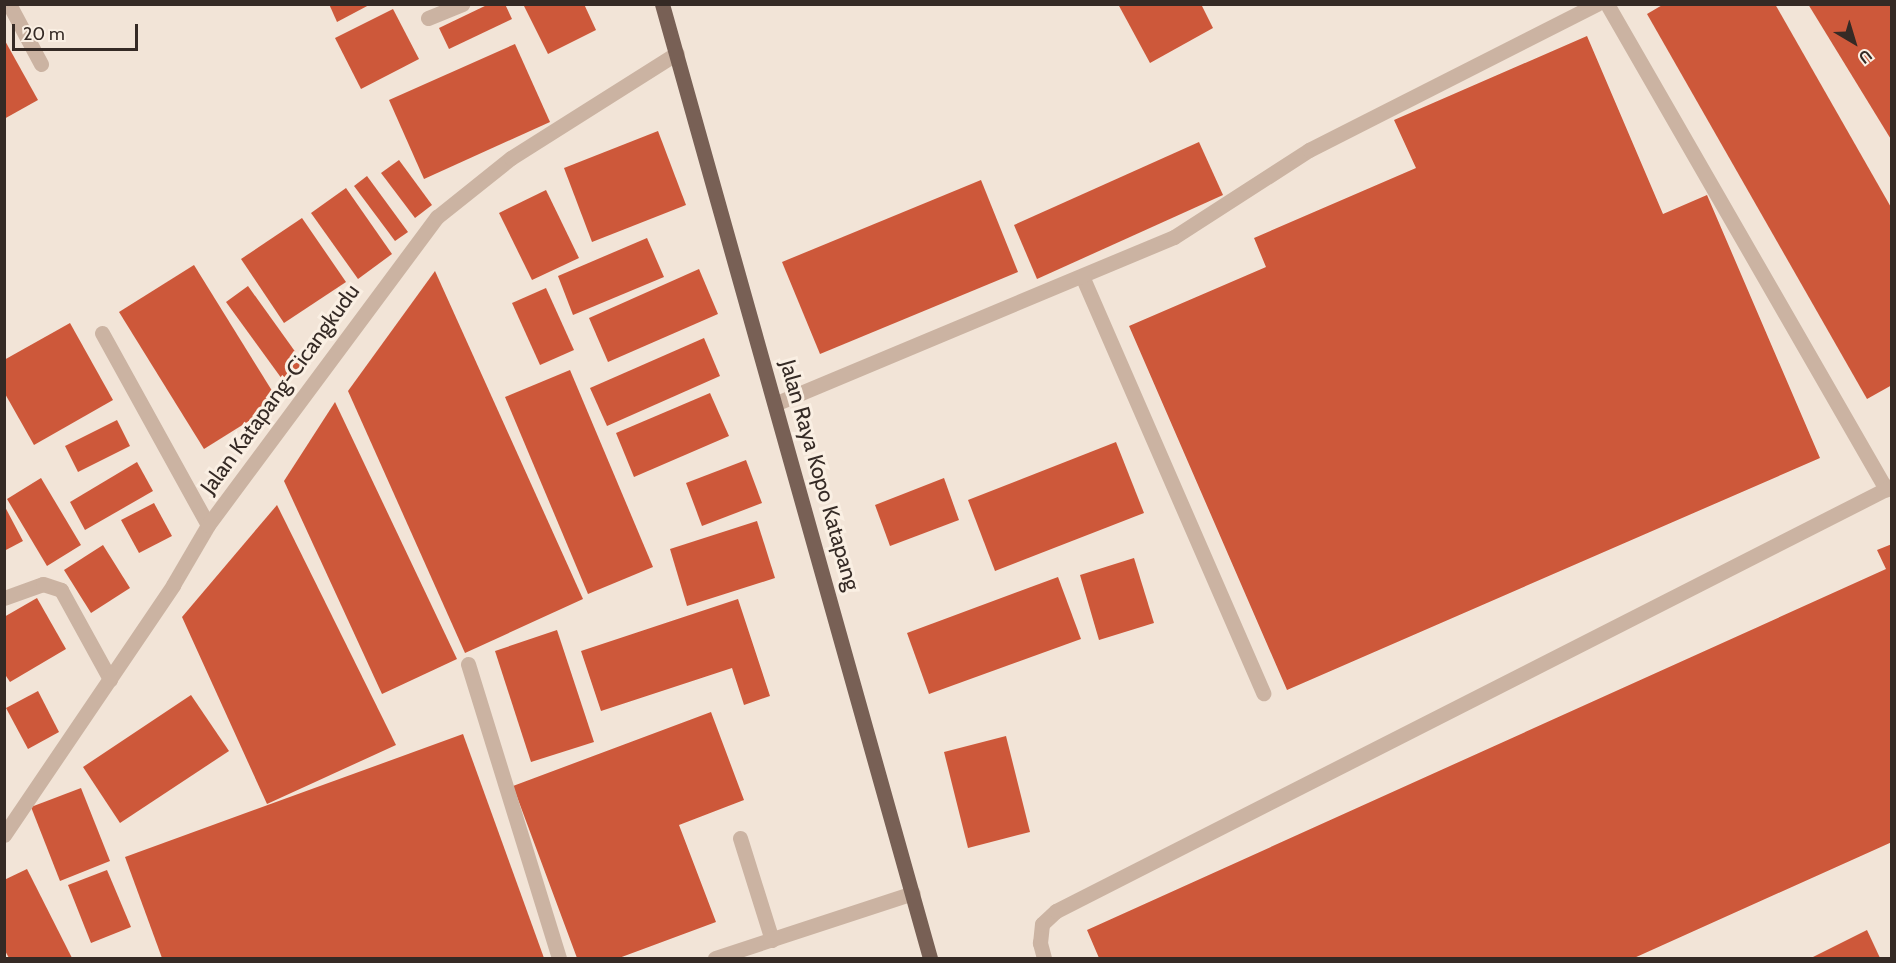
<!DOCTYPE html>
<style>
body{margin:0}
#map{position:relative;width:1896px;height:963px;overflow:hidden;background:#f2e4d7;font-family:Cabin,sans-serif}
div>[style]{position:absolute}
.building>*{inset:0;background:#cd583a}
.minor>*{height:15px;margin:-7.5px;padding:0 7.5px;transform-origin:7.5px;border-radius:7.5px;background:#cbb3a2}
.major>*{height:15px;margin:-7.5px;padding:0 7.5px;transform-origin:7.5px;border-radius:7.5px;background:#786055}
span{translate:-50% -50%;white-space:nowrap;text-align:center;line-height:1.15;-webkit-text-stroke:6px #faefe3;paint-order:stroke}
.street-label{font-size:22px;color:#352a25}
.frame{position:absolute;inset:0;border:6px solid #352a25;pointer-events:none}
.north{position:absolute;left:1824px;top:12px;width:60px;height:60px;-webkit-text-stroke:4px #faefe3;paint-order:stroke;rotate:142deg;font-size:16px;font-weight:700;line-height:24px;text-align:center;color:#352a25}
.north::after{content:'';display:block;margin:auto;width:21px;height:27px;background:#352a25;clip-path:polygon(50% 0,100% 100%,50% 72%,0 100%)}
.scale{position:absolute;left:12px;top:24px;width:126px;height:27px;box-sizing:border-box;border:3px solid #352a25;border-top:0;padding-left:8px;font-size:18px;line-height:21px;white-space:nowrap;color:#352a25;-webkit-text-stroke:4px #faefe3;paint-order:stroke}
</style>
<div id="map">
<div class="building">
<div style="clip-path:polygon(329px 4px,371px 4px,337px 22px)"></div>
<div style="clip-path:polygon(489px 4px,505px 4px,512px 19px,449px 49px,439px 28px)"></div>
<div style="clip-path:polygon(523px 4px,584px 4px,596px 30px,548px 54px)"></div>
<div style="clip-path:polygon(1118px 4px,1201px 4px,1213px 28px,1150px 63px)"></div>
<div style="clip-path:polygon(1664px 4px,1775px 4px,1892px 209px,1892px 385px,1867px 399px,1647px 14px)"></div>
<div style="clip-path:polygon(1808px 4px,1892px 4px,1892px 141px)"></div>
<div style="clip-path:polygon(393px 9px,419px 59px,361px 89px,335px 38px)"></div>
<div style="clip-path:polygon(1587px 36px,1663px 214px,1707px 195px,1820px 458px,1287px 690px,1129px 326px,1266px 267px,1254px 238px,1416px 168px,1394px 120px)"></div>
<div style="clip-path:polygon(4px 39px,38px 100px,4px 119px)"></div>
<div style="clip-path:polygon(515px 44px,550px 122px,424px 179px,389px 100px)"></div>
<div style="clip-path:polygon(658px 131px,686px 205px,592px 242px,564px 168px)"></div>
<div style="clip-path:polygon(1199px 142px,1223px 195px,1037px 279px,1014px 225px)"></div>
<div style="clip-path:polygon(399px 160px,432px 205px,415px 218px,381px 173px)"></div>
<div style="clip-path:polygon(367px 176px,408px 232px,395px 241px,354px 186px)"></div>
<div style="clip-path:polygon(981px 180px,1018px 272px,820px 354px,782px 262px)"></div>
<div style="clip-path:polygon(346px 188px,392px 254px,358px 279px,311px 213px)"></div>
<div style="clip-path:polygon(546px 190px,579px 258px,532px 280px,499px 213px)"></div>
<div style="clip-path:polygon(302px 218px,346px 282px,284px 323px,241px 259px)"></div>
<div style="clip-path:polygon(647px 238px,664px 277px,573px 315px,558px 276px)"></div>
<div style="clip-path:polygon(194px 265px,279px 402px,204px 449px,119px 312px)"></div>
<div style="clip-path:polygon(699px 269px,718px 314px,608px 362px,589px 318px)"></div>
<div style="clip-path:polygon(435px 271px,583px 599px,465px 653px,348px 391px)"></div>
<div style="clip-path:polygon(248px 286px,304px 364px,282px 379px,226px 302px)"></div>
<div style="clip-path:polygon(546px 288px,574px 350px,540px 365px,512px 303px)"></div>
<div style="clip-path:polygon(70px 323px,113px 400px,34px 445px,4px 392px,4px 360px)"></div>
<div style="clip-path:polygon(704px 338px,720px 376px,607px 426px,590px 388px)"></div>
<div style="clip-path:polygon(570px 370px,653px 567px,588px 594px,505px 397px)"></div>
<div style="clip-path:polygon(710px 393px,729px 436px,634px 477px,616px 433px)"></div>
<div style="clip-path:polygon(335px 402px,457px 659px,382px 694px,284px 481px)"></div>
<div style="clip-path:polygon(117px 420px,130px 446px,78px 472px,65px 446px)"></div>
<div style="clip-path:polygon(1116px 442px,1144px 513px,995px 571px,968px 500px)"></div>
<div style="clip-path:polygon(746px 460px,762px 503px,702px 526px,686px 483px)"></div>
<div style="clip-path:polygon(137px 462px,153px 491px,85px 530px,70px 502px)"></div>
<div style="clip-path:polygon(41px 478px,81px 545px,47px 566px,7px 499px)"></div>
<div style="clip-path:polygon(944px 478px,959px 520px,890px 546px,875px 505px)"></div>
<div style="clip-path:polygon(154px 503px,172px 536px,139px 553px,121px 520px)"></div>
<div style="clip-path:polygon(4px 505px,23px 541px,4px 551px)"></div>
<div style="clip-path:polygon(277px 505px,396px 745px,267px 804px,182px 617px)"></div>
<div style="clip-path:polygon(757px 521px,775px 578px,687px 606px,670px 549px)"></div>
<div style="clip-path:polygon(1892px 544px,1892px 842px,1634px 958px,1099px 958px,1087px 930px,1886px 569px,1877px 550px)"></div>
<div style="clip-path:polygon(103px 545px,130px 588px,91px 613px,64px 570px)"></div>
<div style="clip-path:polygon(1134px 558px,1154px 623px,1099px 640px,1080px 575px)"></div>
<div style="clip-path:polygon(1058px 577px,1081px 639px,929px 694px,907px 633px)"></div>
<div style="clip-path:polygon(37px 598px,66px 649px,10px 682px,4px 673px,4px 617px)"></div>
<div style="clip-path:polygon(738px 599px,770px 696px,744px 705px,732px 668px,601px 711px,581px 651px)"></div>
<div style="clip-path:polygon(557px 630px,594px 742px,531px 762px,495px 651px)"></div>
<div style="clip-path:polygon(38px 691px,59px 732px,28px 749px,6px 708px)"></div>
<div style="clip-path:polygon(191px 695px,229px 751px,120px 823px,83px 767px)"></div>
<div style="clip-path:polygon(711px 712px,744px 800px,679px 825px,716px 922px,619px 958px,577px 958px,513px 786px)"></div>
<div style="clip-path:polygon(463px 734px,544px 958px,162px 958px,125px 857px)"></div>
<div style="clip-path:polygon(1006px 736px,1030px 832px,968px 848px,944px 752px)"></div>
<div style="clip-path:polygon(81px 788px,110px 861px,60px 881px,31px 807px)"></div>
<div style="clip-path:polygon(27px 869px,72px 958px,9px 958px,4px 949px,4px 880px)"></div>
<div style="clip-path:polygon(107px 870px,131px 927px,91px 943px,68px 885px)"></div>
<div style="clip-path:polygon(1867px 930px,1880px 958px,1811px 958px)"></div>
</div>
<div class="minor">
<div style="left:9px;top:4px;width:68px;rotate:61.9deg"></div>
<div style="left:1607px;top:4px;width:560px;rotate:60.09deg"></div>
<div style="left:428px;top:18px;width:37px;rotate:-22deg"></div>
<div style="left:1082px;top:276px;width:455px;rotate:66.5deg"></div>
<div style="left:102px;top:333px;width:219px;rotate:61.1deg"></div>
<div style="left:777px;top:403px;width:430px;rotate:-22.7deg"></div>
<div style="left:1174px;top:237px;width:161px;rotate:-32.8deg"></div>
<div style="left:1309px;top:150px;width:323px;rotate:-26.9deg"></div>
<div style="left:4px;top:598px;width:41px;rotate:-19.7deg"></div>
<div style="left:43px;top:584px;width:19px;rotate:18deg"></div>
<div style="left:61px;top:590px;width:102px;rotate:61.2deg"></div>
<div style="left:468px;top:664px;width:308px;rotate:72.8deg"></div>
<div style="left:4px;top:835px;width:302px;rotate:-55.9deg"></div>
<div style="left:173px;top:585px;width:69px;rotate:-59.7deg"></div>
<div style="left:208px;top:525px;width:384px;rotate:-53.4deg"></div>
<div style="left:437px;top:217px;width:95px;rotate:-38.6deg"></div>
<div style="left:511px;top:158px;width:196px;rotate:-32.3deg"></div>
<div style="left:740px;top:838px;width:107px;rotate:72.6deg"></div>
<div style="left:715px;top:958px;width:208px;rotate:-18.2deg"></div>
<div style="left:1044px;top:958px;width:16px;rotate:-105deg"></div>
<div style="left:1040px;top:943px;width:19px;rotate:-84deg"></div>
<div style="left:1042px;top:924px;width:19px;rotate:-43deg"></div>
<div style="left:1056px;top:911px;width:938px;rotate:-26.95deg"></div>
</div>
<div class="major">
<div style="left:662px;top:4px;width:991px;rotate:74.31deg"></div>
</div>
<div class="street-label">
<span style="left:280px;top:389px;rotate:-54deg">Jalan Katapang-Cicangkudu</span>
<span style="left:820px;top:475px;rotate:74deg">Jalan Raya Kopo Katapang</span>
</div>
<div class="frame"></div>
<div class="north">U</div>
<div class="scale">20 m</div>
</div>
